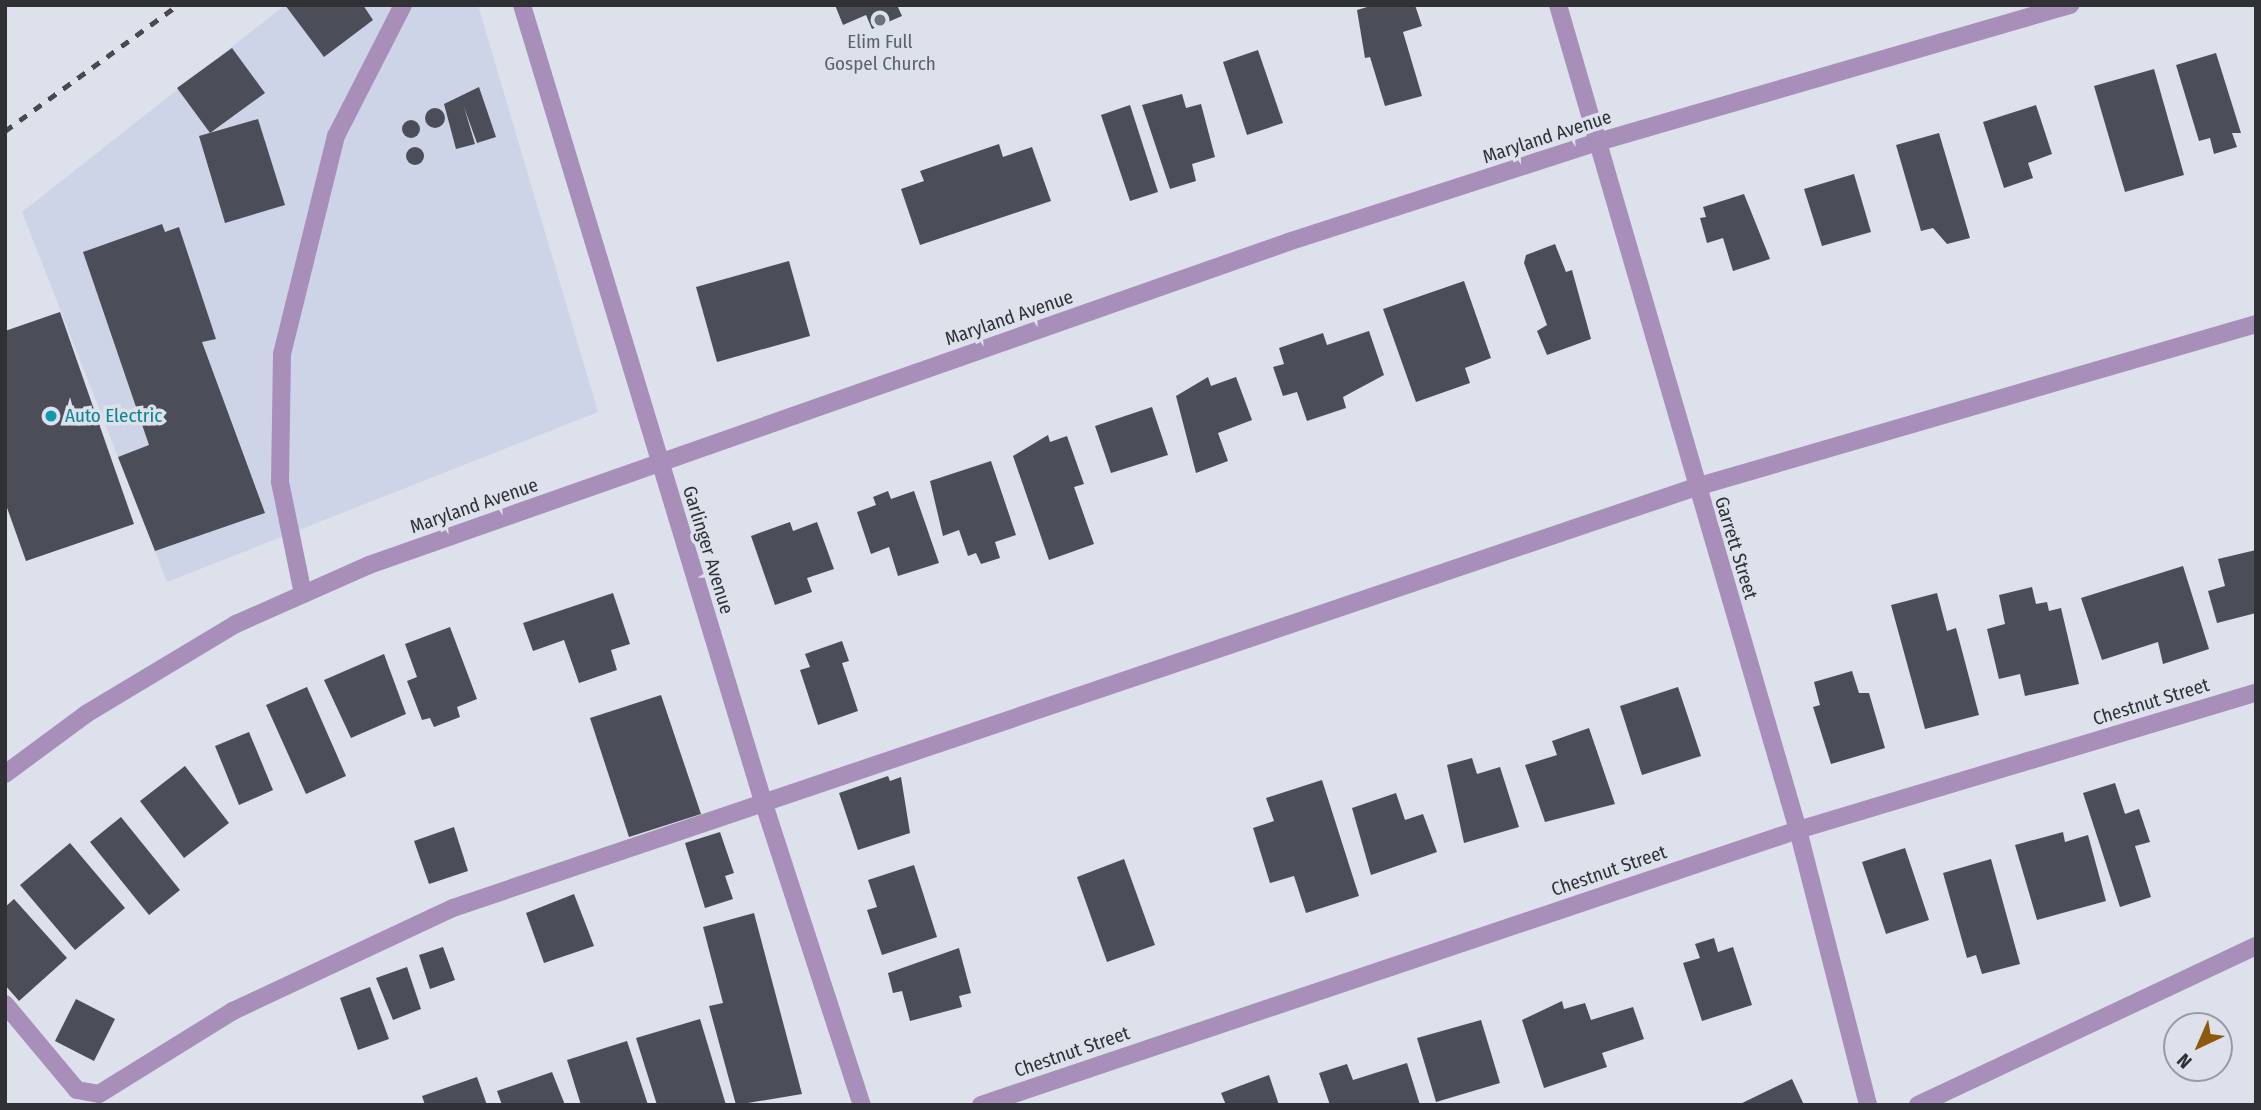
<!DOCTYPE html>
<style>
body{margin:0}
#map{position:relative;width:2261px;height:1110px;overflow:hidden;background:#dce1ec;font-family:"Fira Sans Condensed",sans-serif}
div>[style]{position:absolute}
.built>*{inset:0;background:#ced4e7}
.building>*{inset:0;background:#4b4e58}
.round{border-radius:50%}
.minor>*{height:18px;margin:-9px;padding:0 9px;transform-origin:9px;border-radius:9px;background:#a78fba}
.rail>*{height:5px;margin-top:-2.5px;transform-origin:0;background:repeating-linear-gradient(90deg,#47494e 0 9px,transparent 0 18px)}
.dots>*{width:19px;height:19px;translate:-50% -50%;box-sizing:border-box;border:4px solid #dce1ec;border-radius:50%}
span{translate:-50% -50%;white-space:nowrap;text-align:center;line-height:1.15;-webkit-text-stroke:7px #dce1ec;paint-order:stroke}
.worship-label{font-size:19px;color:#5b616d}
.street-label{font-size:19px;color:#2f3135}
.culture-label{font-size:19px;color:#0d838f}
.left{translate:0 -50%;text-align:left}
.frame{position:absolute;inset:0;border:7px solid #2f3135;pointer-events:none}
.north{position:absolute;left:2163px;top:1012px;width:70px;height:70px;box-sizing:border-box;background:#dce1ec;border:2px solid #979ba3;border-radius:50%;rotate:224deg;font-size:19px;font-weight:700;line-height:28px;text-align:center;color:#2f3135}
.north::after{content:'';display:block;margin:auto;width:24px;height:32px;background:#8f590d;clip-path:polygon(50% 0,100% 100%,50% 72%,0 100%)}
</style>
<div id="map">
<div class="built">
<div style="clip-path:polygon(285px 5px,478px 5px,598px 412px,167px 582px,22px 212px)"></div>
</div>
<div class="building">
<div style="clip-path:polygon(285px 5px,363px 5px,373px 20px,324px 57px)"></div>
<div style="clip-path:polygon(835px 5px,897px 5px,902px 16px,872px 29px,866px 15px,843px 25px)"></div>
<div style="clip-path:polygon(1374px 5px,1415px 5px,1422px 26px,1403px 32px,1422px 96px,1385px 106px,1370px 57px,1365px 58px,1357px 10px)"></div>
<div style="clip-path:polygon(232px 48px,265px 93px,210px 133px,177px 88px)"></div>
<div style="clip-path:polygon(1258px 50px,1283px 123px,1247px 135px,1223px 62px)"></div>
<div style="clip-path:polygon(2216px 53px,2241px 133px,2232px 133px,2237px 147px,2214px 154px,2210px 138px,2199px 141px,2176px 65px)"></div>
<div style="clip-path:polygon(2154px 69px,2184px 175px,2125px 192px,2094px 86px)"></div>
<div style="clip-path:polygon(479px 87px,496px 137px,477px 143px,464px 107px,475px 144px,456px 149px,444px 104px)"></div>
<div style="clip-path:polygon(1182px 94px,1186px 108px,1201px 104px,1215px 157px,1192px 164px,1196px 181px,1170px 189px,1142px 105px)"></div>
<div style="clip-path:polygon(1130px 105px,1158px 192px,1130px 201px,1101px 115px)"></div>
<div style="clip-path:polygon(2036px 105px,2052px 154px,2028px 163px,2033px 178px,2004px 188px,1983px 122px)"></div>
<div class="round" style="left:425px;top:108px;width:20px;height:20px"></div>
<div style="clip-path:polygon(258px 119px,285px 205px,225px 223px,199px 136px)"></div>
<div class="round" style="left:402px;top:120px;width:18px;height:18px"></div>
<div style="clip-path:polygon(1939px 133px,1970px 238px,1947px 244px,1933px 228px,1921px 231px,1896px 145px)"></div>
<div style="clip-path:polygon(999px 144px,1003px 157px,1032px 147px,1051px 201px,920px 245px,901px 189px,924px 181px,920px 171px)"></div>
<div class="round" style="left:406px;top:147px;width:18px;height:18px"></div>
<div style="clip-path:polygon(1854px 174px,1871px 232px,1822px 246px,1804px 189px)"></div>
<div style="clip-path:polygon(1744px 194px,1770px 259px,1733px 271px,1723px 238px,1707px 243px,1700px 218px,1706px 217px,1703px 207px)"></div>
<div style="clip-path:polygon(162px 224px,165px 232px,179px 227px,216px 339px,202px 342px,265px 513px,155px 551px,118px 457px,149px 445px,83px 252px)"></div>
<div style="clip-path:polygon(1555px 244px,1566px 272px,1572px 270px,1591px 339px,1547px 355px,1537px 331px,1547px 325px,1524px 263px,1526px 255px)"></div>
<div style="clip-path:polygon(789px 261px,810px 336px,717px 362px,696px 287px)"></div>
<div style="clip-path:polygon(1464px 281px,1491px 358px,1465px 368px,1470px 383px,1416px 402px,1383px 309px)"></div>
<div style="clip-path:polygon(60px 312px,134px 524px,26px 561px,5px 502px,5px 331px)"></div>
<div style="clip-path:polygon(1369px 331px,1384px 375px,1343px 397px,1346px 408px,1307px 421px,1297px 392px,1283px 396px,1273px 367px,1284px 364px,1279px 348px,1323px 333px,1327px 345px)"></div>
<div style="clip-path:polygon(1208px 377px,1211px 386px,1236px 377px,1252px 420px,1218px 433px,1228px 461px,1196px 473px,1176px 396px)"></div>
<div style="clip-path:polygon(1152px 407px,1168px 455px,1111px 473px,1095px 426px)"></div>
<div style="clip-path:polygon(1048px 435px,1050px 442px,1067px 436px,1084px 484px,1074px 487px,1094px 544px,1049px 560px,1013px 456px)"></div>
<div style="clip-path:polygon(991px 461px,1016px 535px,995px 542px,1000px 558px,981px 564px,976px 553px,968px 556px,959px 530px,943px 536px,930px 481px)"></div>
<div style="clip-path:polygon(888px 491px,891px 499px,914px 491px,939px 563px,898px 576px,889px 547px,871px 554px,857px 512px,876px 505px,873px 497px)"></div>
<div style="clip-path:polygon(790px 522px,793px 531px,817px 522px,834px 569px,807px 578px,812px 592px,775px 605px,751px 536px)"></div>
<div style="clip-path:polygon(2256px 550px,2256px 613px,2217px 623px,2208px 591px,2225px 586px,2218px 559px)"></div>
<div style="clip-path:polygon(2183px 566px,2209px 649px,2163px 664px,2158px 642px,2102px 660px,2081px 598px)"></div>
<div style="clip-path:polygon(2032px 587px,2036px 604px,2047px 602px,2049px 611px,2061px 608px,2079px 684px,2025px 696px,2020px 674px,1999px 679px,1987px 629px,2005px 624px,1999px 595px)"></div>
<div style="clip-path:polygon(613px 593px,630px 644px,611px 650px,617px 670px,579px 683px,564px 640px,533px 651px,523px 623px)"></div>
<div style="clip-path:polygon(1937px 593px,1947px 631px,1956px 628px,1979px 715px,1925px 729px,1891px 605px)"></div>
<div style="clip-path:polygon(450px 627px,477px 699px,457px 707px,460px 717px,434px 727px,430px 718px,422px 720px,407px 681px,417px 677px,405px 644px)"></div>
<div style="clip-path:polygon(842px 641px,849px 661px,842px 663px,858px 711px,818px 725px,800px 670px,810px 667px,805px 654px)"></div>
<div style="clip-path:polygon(384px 654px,406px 714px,351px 738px,324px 680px)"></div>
<div style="clip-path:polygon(1852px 671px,1859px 693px,1869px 693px,1885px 748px,1831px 764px,1813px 707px,1820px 705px,1814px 682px)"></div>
<div style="clip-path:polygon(307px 687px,346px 776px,306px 794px,266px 705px)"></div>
<div style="clip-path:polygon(1678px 687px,1701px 756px,1642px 775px,1620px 706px)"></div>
<div style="clip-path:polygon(661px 695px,701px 814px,629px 837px,590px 718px)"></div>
<div style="clip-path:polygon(1589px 728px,1615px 804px,1545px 822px,1525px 765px,1557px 755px,1552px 741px)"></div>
<div style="clip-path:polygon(249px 732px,273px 790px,239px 805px,215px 746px)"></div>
<div style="clip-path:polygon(1472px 758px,1477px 774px,1500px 767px,1519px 827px,1464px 843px,1447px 765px)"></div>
<div style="clip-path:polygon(185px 766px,229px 823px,184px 858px,140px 801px)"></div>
<div style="clip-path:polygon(888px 776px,890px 781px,901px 777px,910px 833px,858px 850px,839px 793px)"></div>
<div style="clip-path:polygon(1322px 780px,1359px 896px,1306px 913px,1294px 876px,1270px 883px,1253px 828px,1274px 821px,1266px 798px)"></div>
<div style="clip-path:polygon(2115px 783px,2125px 814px,2139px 809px,2150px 842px,2135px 846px,2151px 897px,2120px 907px,2083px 793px)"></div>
<div style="clip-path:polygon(1396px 793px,1405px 820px,1423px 814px,1437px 852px,1371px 875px,1352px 808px)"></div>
<div style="clip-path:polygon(121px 817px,180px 890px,149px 915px,90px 842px)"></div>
<div style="clip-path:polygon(454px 827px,468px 871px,429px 884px,414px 841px)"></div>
<div style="clip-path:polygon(720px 832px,734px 873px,725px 876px,733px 899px,705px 908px,685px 843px)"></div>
<div style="clip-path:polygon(2063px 832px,2065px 842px,2088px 835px,2106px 901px,2037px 920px,2015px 845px)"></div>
<div style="clip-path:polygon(70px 843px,125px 908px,75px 950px,20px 885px)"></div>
<div style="clip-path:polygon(1905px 848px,1929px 920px,1886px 934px,1862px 862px)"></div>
<div style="clip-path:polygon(1124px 859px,1155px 945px,1107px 962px,1077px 877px)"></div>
<div style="clip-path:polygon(1991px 859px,2020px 964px,1982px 974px,1976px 955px,1967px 958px,1943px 873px)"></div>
<div style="clip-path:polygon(914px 865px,937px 937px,882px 955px,867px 910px,877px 907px,868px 880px)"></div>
<div style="clip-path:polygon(574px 894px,594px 946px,544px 963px,526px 913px)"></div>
<div style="clip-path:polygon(14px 899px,67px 958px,19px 1001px,5px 985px,5px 907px)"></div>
<div style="clip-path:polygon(754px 913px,802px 1094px,736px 1105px,709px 1006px,723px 1003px,703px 927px)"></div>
<div style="clip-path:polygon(1714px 938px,1718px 952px,1733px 947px,1752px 1005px,1702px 1021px,1683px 963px,1700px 958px,1695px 944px)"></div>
<div style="clip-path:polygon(443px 947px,455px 980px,430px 989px,419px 955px)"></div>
<div style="clip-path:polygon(959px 948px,971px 993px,959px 996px,962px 1007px,910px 1021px,902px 991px,893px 993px,888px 973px)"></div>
<div style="clip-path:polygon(407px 967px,421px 1009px,393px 1020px,376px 978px)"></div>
<div style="clip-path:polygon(370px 987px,389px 1039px,358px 1050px,340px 998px)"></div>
<div style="clip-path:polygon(76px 999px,115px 1019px,94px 1061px,55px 1041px)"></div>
<div style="clip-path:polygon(1562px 1001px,1564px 1009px,1585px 1003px,1591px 1020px,1633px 1007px,1644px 1039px,1602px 1053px,1607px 1067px,1544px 1088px,1522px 1020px)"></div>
<div style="clip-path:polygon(700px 1019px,726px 1105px,657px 1105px,636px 1038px)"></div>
<div style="clip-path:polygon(1481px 1020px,1500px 1083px,1436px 1102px,1417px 1038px)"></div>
<div style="clip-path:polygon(627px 1041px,648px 1105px,581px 1105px,567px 1060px)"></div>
<div style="clip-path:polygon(1407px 1063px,1420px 1105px,1330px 1105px,1319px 1073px,1347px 1064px,1353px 1080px)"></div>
<div style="clip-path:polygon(552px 1072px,565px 1105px,502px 1105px,497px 1091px)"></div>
<div style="clip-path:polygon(1269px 1075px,1279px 1105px,1226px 1105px,1221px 1093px)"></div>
<div style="clip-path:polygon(477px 1077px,487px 1105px,425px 1105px,422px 1096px)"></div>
<div style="clip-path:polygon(1792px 1079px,1804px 1105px,1738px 1105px)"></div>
</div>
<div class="minor">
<div style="left:522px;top:5px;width:832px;rotate:73.16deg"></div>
<div style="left:763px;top:801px;width:320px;rotate:72deg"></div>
<div style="left:1558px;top:5px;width:859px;rotate:73.78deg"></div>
<div style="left:1798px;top:830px;width:284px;rotate:75.7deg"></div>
<div style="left:303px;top:594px;width:114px;rotate:-101.6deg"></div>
<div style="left:280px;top:482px;width:128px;rotate:-89.1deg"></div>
<div style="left:282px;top:354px;width:225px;rotate:-76.1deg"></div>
<div style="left:336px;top:136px;width:147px;rotate:-62.9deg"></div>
<div style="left:5px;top:774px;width:101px;rotate:-36.5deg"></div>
<div style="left:86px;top:714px;width:175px;rotate:-31deg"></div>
<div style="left:236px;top:624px;width:145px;rotate:-23.9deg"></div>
<div style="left:369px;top:565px;width:974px;rotate:-19.36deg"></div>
<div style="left:1288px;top:242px;width:326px;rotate:-17.9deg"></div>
<div style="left:1598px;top:142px;width:492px;rotate:-16.2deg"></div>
<div style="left:5px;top:1004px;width:112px;rotate:50.1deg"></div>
<div style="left:77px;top:1090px;width:22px;rotate:10deg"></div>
<div style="left:99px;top:1094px;width:158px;rotate:-31.8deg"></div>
<div style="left:233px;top:1011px;width:243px;rotate:-25.1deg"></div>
<div style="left:453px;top:908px;width:1312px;rotate:-18.71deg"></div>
<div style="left:1696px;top:487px;width:583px;rotate:-16.23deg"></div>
<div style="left:981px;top:1105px;width:862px;rotate:-18.6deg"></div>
<div style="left:1798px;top:830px;width:478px;rotate:-16.7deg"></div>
<div style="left:1918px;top:1105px;width:374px;rotate:-25.2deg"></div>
</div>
<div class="rail">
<div style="left:5px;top:131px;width:214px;rotate:-36.1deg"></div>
</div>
<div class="dots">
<div style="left:880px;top:20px;background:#6b7280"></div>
<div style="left:51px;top:416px;background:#0f9aa8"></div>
</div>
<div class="worship-label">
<span style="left:880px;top:53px">Elim Full<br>Gospel Church</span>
</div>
<div class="street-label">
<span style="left:1547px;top:137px;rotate:-18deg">Maryland Avenue</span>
<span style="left:1009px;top:318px;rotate:-19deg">Maryland Avenue</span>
<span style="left:474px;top:506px;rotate:-19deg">Maryland Avenue</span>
<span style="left:1736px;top:548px;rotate:73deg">Garrett Street</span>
<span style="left:708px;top:550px;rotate:73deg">Garlinger Avenue</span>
<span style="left:2151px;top:702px;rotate:-17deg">Chestnut Street</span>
<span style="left:1609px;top:871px;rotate:-19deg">Chestnut Street</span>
<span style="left:1072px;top:1052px;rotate:-19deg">Chestnut Street</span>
</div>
<div class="culture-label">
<span class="left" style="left:65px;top:416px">Auto Electric</span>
</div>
<div class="frame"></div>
<div class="north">N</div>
</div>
